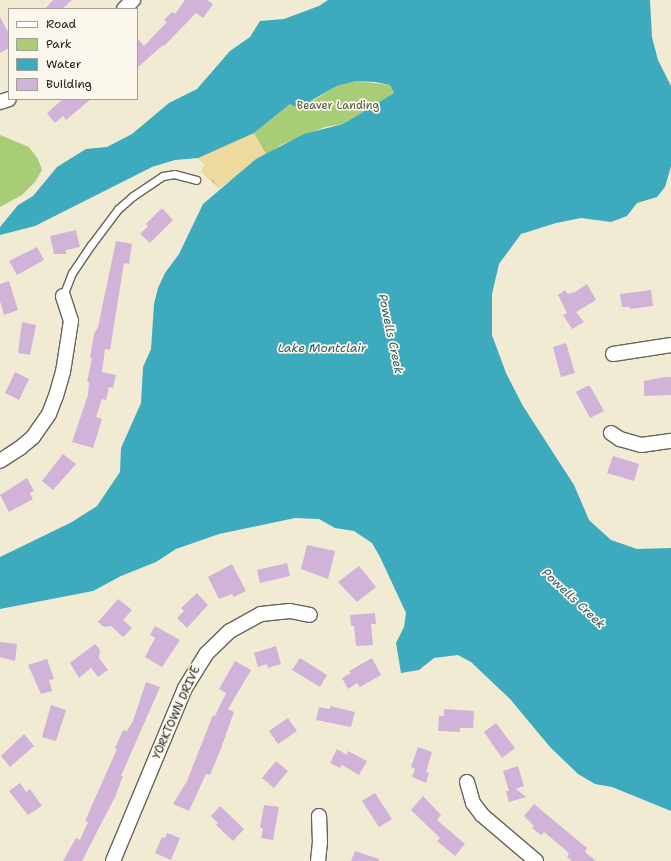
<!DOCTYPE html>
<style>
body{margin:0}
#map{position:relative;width:671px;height:861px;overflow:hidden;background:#f1ebd3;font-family:"Shantell Sans",sans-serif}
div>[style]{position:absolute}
.green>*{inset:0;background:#a9cd76}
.sand>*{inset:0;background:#eeda9e}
.water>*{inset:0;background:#3eaabe}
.building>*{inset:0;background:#d1b3d9}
.roads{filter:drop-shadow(1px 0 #67645c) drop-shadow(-1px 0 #67645c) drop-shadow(0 1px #67645c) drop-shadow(0 -1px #67645c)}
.service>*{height:7px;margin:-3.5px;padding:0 3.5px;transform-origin:3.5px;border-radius:3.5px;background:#fff}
.minor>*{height:14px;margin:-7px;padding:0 7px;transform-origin:7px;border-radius:7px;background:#fff}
span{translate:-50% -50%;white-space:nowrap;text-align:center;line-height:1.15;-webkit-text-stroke:3.5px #fbf7ec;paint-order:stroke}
.park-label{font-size:11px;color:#4d5a3c}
.street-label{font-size:11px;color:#1c1c1c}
.water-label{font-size:12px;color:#2b5c65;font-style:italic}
.legend{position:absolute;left:8px;top:8px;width:130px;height:92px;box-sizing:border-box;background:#fbf7ec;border:1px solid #a29f99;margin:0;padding:5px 7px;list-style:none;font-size:12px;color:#1c1c1c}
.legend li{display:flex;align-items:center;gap:8px;height:20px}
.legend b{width:20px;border:1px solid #a29f99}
</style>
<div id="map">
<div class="green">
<div style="clip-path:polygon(356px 81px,390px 85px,394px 93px,343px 124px,325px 127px,281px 145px,219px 188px,201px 171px,205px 165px,198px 158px,254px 133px,290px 104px,314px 100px,337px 86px)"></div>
<div style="clip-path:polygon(0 135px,29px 147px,38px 159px,42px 170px,35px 182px,22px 195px,0 207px)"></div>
</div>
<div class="sand">
<div style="clip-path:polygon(254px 133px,266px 154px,219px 188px,212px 179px,209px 180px,201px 171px,205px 165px,198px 158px)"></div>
</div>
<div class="water">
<div style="clip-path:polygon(328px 0,650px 0,652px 37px,658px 60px,671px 86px,671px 166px,665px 187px,657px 197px,637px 203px,627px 216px,611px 222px,581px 218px,556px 223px,521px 234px,499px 264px,492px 294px,492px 335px,506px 373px,523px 406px,574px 485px,589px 520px,611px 540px,637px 549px,671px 548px,671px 811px,612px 787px,595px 784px,578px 774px,550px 747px,510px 699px,471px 662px,458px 655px,434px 658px,419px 670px,401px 673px,396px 643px,404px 627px,406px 613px,380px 557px,372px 543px,354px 531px,335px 528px,319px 519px,295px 518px,219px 534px,176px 549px,156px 562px,121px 576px,93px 591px,0 609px,0 557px,72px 522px,97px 506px,120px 472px,121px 448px,141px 403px,143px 367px,151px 349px,154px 304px,158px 288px,165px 273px,179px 254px,203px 204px,256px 159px,304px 134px,343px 124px,394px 93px,390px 85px,375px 82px,356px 81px,337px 86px,298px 108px,290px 104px,254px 133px,198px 158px,175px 160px,152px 167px,35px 226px,0 235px,0 227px,18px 205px,33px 196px,57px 167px,86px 149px,107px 147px,132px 134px,169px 103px,197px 89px,230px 51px,250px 37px,260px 21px,284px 19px,319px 6px)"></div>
</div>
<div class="building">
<div style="clip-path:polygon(53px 0,72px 0,62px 9px,45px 9px)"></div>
<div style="clip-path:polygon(185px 0,207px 0,213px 4px,203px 18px,196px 13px,164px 46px,163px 45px,137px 68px,137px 38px,144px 46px,167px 22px,164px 20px,172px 12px,175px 14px)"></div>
<div style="clip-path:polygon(0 17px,9px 34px,9px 48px,0 53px)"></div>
<div style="clip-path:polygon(63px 99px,91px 99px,66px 120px,63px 116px,55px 123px,47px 113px)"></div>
<div style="clip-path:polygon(162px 208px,173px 220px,150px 243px,140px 234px,148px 226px,146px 224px)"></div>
<div style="clip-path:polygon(76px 230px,80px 247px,66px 250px,66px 254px,54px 254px,50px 236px)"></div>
<div style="clip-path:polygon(116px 241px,132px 244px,129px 264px,124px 263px,110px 350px,105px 349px,102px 372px,116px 375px,113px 388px,109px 387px,106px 400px,102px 399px,96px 417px,102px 419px,93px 448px,72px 442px,88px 395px,89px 382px,87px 382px,92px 358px,90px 358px,94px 334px,98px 327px)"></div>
<div style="clip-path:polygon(37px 247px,44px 260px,17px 275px,9px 261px)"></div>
<div style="clip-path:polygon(9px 281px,18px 310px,4px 315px,0 301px,0 284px)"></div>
<div style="clip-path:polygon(587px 284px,596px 300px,576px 312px,584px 322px,572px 329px,563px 315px,567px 313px,558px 295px,565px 290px,568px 294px,575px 292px)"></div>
<div style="clip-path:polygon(651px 290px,653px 306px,630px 309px,630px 307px,622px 307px,620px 294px)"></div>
<div style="clip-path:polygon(22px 322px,36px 325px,30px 355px,18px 353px)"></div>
<div style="clip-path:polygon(566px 343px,575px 373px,561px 377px,553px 347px)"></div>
<div style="clip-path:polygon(15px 372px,29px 379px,19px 400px,5px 393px)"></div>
<div style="clip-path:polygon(664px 377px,671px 377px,671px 395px,644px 396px,644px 381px)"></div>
<div style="clip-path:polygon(587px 386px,590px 386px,604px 411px,590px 418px,576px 392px)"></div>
<div style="clip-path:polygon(63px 454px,76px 464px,53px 490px,42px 481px)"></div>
<div style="clip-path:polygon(613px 456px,639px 464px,634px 481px,607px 473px)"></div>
<div style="clip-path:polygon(27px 478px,34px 491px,30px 493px,33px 499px,9px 512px,0 495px)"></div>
<div style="clip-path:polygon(307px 545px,335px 551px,328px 579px,301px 569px)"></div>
<div style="clip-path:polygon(287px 563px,290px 576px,260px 583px,257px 570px)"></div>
<div style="clip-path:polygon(232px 564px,246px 591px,234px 597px,232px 594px,219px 599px,208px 577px)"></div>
<div style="clip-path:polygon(359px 566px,376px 587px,357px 602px,338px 582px)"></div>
<div style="clip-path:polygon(197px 593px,208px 605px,187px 628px,177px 618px,184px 611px,181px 608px)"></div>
<div style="clip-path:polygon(118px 599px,132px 610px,123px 620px,132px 628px,123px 637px,111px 626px,104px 627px,98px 622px)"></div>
<div style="clip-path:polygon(375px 613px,376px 624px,371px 624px,373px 645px,356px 646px,354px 626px,351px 626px,350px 615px)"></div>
<div style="clip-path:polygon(155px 626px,180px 640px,162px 667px,145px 657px,155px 638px,150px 635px)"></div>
<div style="clip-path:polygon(0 642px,17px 644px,15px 661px,0 657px)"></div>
<div style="clip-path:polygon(95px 644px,100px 650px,99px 658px,108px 670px,98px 677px,91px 668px,79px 678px,70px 663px)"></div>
<div style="clip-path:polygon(276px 646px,281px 664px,268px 668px,267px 664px,258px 667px,254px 653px)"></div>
<div style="clip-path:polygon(300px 658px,327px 675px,320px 687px,292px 670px)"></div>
<div style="clip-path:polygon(372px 658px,381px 675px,360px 687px,357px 683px,348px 689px,342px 678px,351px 673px,349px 671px)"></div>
<div style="clip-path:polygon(47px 659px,54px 679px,49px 680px,52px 691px,41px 694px,28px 665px)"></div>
<div style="clip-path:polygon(235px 661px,251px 670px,228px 709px,234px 712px,220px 751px,210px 775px,206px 774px,189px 811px,173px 804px,187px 781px,213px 715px,215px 716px,226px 693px,219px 689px)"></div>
<div style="clip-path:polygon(146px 682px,160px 687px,121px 776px,123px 776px,115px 797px,82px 861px,63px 861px,76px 838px,80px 840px,88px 822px,85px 821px,117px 749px,115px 748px,123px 730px,127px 731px,133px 721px)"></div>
<div style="clip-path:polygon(51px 705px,66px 710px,56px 741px,42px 737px)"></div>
<div style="clip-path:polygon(330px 706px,355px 712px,351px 727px,316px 720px,319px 707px,330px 709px)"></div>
<div style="clip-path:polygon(444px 709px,474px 711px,473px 728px,460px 728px,460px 732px,438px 731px,439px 716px,444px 716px)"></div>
<div style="clip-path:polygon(288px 718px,297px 731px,278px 744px,269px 731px)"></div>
<div style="clip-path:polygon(496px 723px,515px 748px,502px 758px,484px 732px)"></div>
<div style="clip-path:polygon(24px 734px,34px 746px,10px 767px,1px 756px)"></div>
<div style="clip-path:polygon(418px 747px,432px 752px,426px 772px,429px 773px,426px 783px,412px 777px,415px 769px,411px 767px)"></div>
<div style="clip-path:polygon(337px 749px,347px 755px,348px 751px,367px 761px,359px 775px,342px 765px,340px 768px,330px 763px)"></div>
<div style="clip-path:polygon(276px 761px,288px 771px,274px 788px,262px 778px)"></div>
<div style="clip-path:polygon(518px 766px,524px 786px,516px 789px,526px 797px,509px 802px,506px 791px,509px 791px,503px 771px)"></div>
<div style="clip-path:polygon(20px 783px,26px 792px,30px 789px,42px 806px,28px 815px,9px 791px)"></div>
<div style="clip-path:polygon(375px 793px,392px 819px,379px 827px,362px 801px)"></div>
<div style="clip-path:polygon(423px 796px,441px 815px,437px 820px,465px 844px,455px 856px,437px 841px,440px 838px,411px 810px)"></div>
<div style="clip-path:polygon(534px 804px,587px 848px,585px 852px,596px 861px,572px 861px,567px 857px,569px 853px,544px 832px,541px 835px,532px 828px,534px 826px,524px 816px)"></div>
<div style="clip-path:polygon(264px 805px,279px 807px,273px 840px,261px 838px,263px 828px,260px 828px)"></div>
<div style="clip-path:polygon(220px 806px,244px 829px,233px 841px,216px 825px,218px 823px,211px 816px)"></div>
<div style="clip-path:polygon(167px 833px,180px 838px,171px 860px,155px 853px,162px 837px,165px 838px)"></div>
<div style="clip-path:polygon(355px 851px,379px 859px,379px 861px,351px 861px)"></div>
</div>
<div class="roads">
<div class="service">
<div style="left:63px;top:296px;width:25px;rotate:-69deg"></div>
<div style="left:72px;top:273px;width:34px;rotate:-56deg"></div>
<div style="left:91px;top:245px;width:45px;rotate:-53.1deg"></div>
<div style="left:118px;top:209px;width:20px;rotate:-41deg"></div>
<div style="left:133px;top:196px;width:36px;rotate:-34deg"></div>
<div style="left:163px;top:176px;width:11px;rotate:-10deg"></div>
<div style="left:174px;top:174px;width:23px;rotate:15deg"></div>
</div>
<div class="minor">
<div style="left:124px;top:9px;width:13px;rotate:-45deg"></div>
<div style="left:0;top:102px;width:9px;rotate:-18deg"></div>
<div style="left:613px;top:354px;width:59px;rotate:-8.8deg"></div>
<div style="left:611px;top:433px;width:11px;rotate:34deg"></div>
<div style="left:620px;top:439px;width:22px;rotate:16deg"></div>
<div style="left:641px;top:445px;width:30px;rotate:-8deg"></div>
<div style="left:0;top:461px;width:24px;rotate:-33deg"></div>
<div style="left:20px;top:448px;width:17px;rotate:-40deg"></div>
<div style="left:33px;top:437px;width:28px;rotate:-55deg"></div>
<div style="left:49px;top:414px;width:19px;rotate:-69deg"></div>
<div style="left:56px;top:396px;width:25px;rotate:-74deg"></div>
<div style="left:63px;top:372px;width:52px;rotate:-81.1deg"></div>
<div style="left:71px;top:321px;width:26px;rotate:-108deg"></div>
<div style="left:467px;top:782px;width:22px;rotate:74deg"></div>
<div style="left:473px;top:803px;width:15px;rotate:53deg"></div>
<div style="left:482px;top:815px;width:71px;rotate:40.4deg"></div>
<div style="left:113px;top:861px;width:187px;rotate:-67.4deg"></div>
<div style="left:185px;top:688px;width:40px;rotate:-58deg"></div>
<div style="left:206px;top:654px;width:33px;rotate:-44deg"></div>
<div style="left:230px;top:631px;width:35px;rotate:-29deg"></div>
<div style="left:261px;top:614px;width:29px;rotate:-6deg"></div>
<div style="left:290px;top:611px;width:20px;rotate:11deg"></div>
<div style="left:318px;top:861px;width:18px;rotate:-84deg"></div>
<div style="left:320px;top:843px;width:27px;rotate:-92deg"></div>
</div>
</div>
<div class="park-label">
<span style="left:338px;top:106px">Beaver Landing</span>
</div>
<div class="street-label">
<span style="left:177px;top:713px;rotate:-66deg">YORKTOWN DRIVE</span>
</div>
<div class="water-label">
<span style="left:390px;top:334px;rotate:78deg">Powells Creek</span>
<span style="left:322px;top:349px">Lake Montclair</span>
<span style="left:573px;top:599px;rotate:43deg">Powells Creek</span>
</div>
<ul class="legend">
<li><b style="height:5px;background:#fff"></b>Road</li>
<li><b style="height:11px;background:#a9cd76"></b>Park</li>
<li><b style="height:11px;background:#3eaabe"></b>Water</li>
<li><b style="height:11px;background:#d1b3d9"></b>Building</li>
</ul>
</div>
